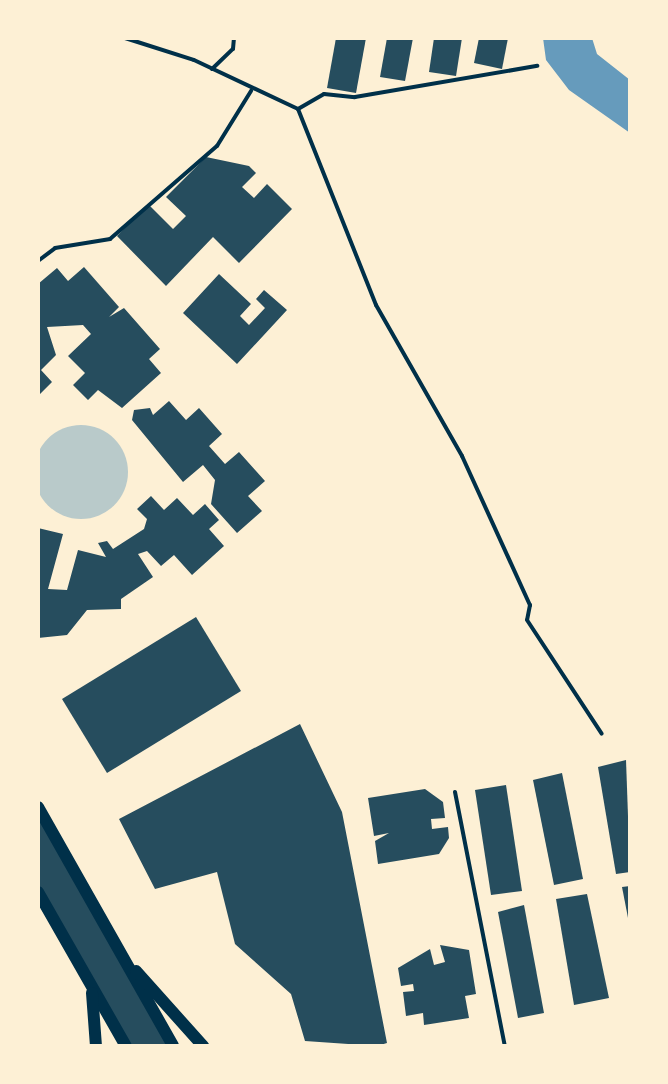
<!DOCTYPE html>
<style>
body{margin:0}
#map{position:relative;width:668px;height:1084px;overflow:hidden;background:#fdf0d5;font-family:Lato,sans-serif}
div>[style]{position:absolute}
.green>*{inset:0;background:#b9caca}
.round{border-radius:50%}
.water>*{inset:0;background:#669bbc}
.building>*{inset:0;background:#264d5e}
.service>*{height:4px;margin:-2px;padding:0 2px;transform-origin:2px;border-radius:2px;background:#003049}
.primary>*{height:12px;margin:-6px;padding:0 6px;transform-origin:6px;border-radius:6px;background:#003049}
span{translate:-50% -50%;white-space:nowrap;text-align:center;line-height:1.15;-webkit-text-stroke:7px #fdf0d5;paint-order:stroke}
.frame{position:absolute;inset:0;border:40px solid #fdf0d5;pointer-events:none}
</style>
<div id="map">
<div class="green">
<div class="round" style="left:34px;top:425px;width:94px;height:94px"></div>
</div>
<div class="water">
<div style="clip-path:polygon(543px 38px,592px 38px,597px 54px,630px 80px,630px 133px,569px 90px,546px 60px)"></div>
</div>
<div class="building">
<div style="clip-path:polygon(336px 38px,366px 38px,356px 93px,327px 88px)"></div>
<div style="clip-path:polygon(387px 38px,413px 38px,405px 81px,380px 77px)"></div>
<div style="clip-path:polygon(434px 38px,462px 38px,456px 76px,429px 72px)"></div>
<div style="clip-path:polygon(479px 38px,508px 38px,502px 69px,474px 63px)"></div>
<div style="clip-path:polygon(206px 157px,249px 166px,256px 173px,242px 187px,254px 198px,267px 184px,292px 209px,239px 263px,213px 237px,166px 286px,117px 236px,148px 204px,173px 229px,186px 216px,166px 197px)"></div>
<div style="clip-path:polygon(84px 267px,119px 307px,109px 317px,124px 308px,160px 349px,149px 359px,161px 373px,122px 408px,98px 390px,88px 400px,73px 385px,85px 373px,68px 356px,91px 334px,83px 325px,47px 327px,56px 355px,41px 370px,52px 382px,38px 396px,38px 284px,57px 268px,68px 281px)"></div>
<div style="clip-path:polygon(219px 274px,251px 304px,240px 316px,249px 325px,265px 308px,256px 299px,264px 290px,287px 310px,237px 364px,183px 313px)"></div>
<div style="clip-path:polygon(169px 401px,186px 420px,199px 408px,222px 434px,209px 446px,225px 464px,239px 452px,265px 481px,248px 496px,262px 511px,237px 533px,211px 504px,215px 480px,203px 465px,183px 482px,132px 420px,134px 410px,150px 408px,153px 415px)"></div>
<div style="clip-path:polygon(151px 496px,164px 510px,177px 498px,193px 515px,205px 504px,219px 520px,209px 529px,224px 546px,192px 575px,174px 555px,161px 566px,147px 551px,138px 554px,153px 577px,121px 599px,121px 609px,87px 610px,67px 635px,38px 638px,38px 528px,63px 534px,48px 589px,67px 590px,78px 550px,106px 557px,98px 543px,107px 541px,113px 549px,144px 529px,147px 519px,137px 509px)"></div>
<div style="clip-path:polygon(196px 617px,241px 691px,107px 773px,62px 699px)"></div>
<div style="clip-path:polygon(300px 724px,342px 812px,387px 1043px,377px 1046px,305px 1041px,291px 994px,235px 944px,217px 872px,155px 889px,119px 819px)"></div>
<div style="clip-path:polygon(626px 760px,630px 872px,616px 874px,598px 767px)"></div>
<div style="clip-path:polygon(562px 773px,583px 879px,554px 885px,533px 780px)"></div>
<div style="clip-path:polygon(506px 785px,522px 891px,491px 895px,475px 790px)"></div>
<div style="clip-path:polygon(425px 789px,443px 802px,445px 818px,431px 819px,432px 829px,448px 827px,449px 838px,439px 854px,378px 864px,375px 841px,389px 833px,374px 836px,368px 798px)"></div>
<div style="clip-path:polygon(38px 807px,177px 1046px,122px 1046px,38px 903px)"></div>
<div style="clip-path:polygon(630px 886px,630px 923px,629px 923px,622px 887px)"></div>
<div style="clip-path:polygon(587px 894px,609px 998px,574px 1005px,556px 899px)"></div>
<div style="clip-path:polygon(524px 905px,544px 1013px,518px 1018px,498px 912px)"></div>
<div style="clip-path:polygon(440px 945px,469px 950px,476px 994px,465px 996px,469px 1018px,424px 1025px,423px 1013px,406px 1016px,403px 992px,414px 991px,413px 984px,401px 986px,398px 968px,430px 949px,434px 965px,445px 962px)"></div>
</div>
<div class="service">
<div style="left:125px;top:38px;width:72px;rotate:17.7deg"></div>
<div style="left:194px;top:60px;width:115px;rotate:25.2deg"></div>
<div style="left:298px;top:109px;width:30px;rotate:-30deg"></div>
<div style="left:324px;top:94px;width:31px;rotate:6deg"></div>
<div style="left:355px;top:97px;width:185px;rotate:-9.7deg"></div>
<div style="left:212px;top:69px;width:29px;rotate:-44deg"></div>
<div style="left:233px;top:49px;width:11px;rotate:-85deg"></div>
<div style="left:298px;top:109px;width:211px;rotate:68.3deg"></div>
<div style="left:376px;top:305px;width:174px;rotate:60.3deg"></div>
<div style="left:462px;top:456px;width:164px;rotate:65.5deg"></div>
<div style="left:530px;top:605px;width:15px;rotate:101deg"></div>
<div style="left:527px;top:620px;width:136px;rotate:56.7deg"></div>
<div style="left:38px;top:261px;width:21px;rotate:-37deg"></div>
<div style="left:55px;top:248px;width:56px;rotate:-9.3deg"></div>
<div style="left:110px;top:239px;width:142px;rotate:-41deg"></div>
<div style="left:217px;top:146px;width:65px;rotate:-58.3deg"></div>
<div style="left:455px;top:792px;width:259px;rotate:78.9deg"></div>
</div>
<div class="primary">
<div style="left:38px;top:807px;width:274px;rotate:60.5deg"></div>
<div style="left:38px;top:892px;width:177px;rotate:60.3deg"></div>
<div style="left:136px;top:971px;width:101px;rotate:48.2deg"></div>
<div style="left:92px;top:993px;width:53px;rotate:85.7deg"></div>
</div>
<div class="frame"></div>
</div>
